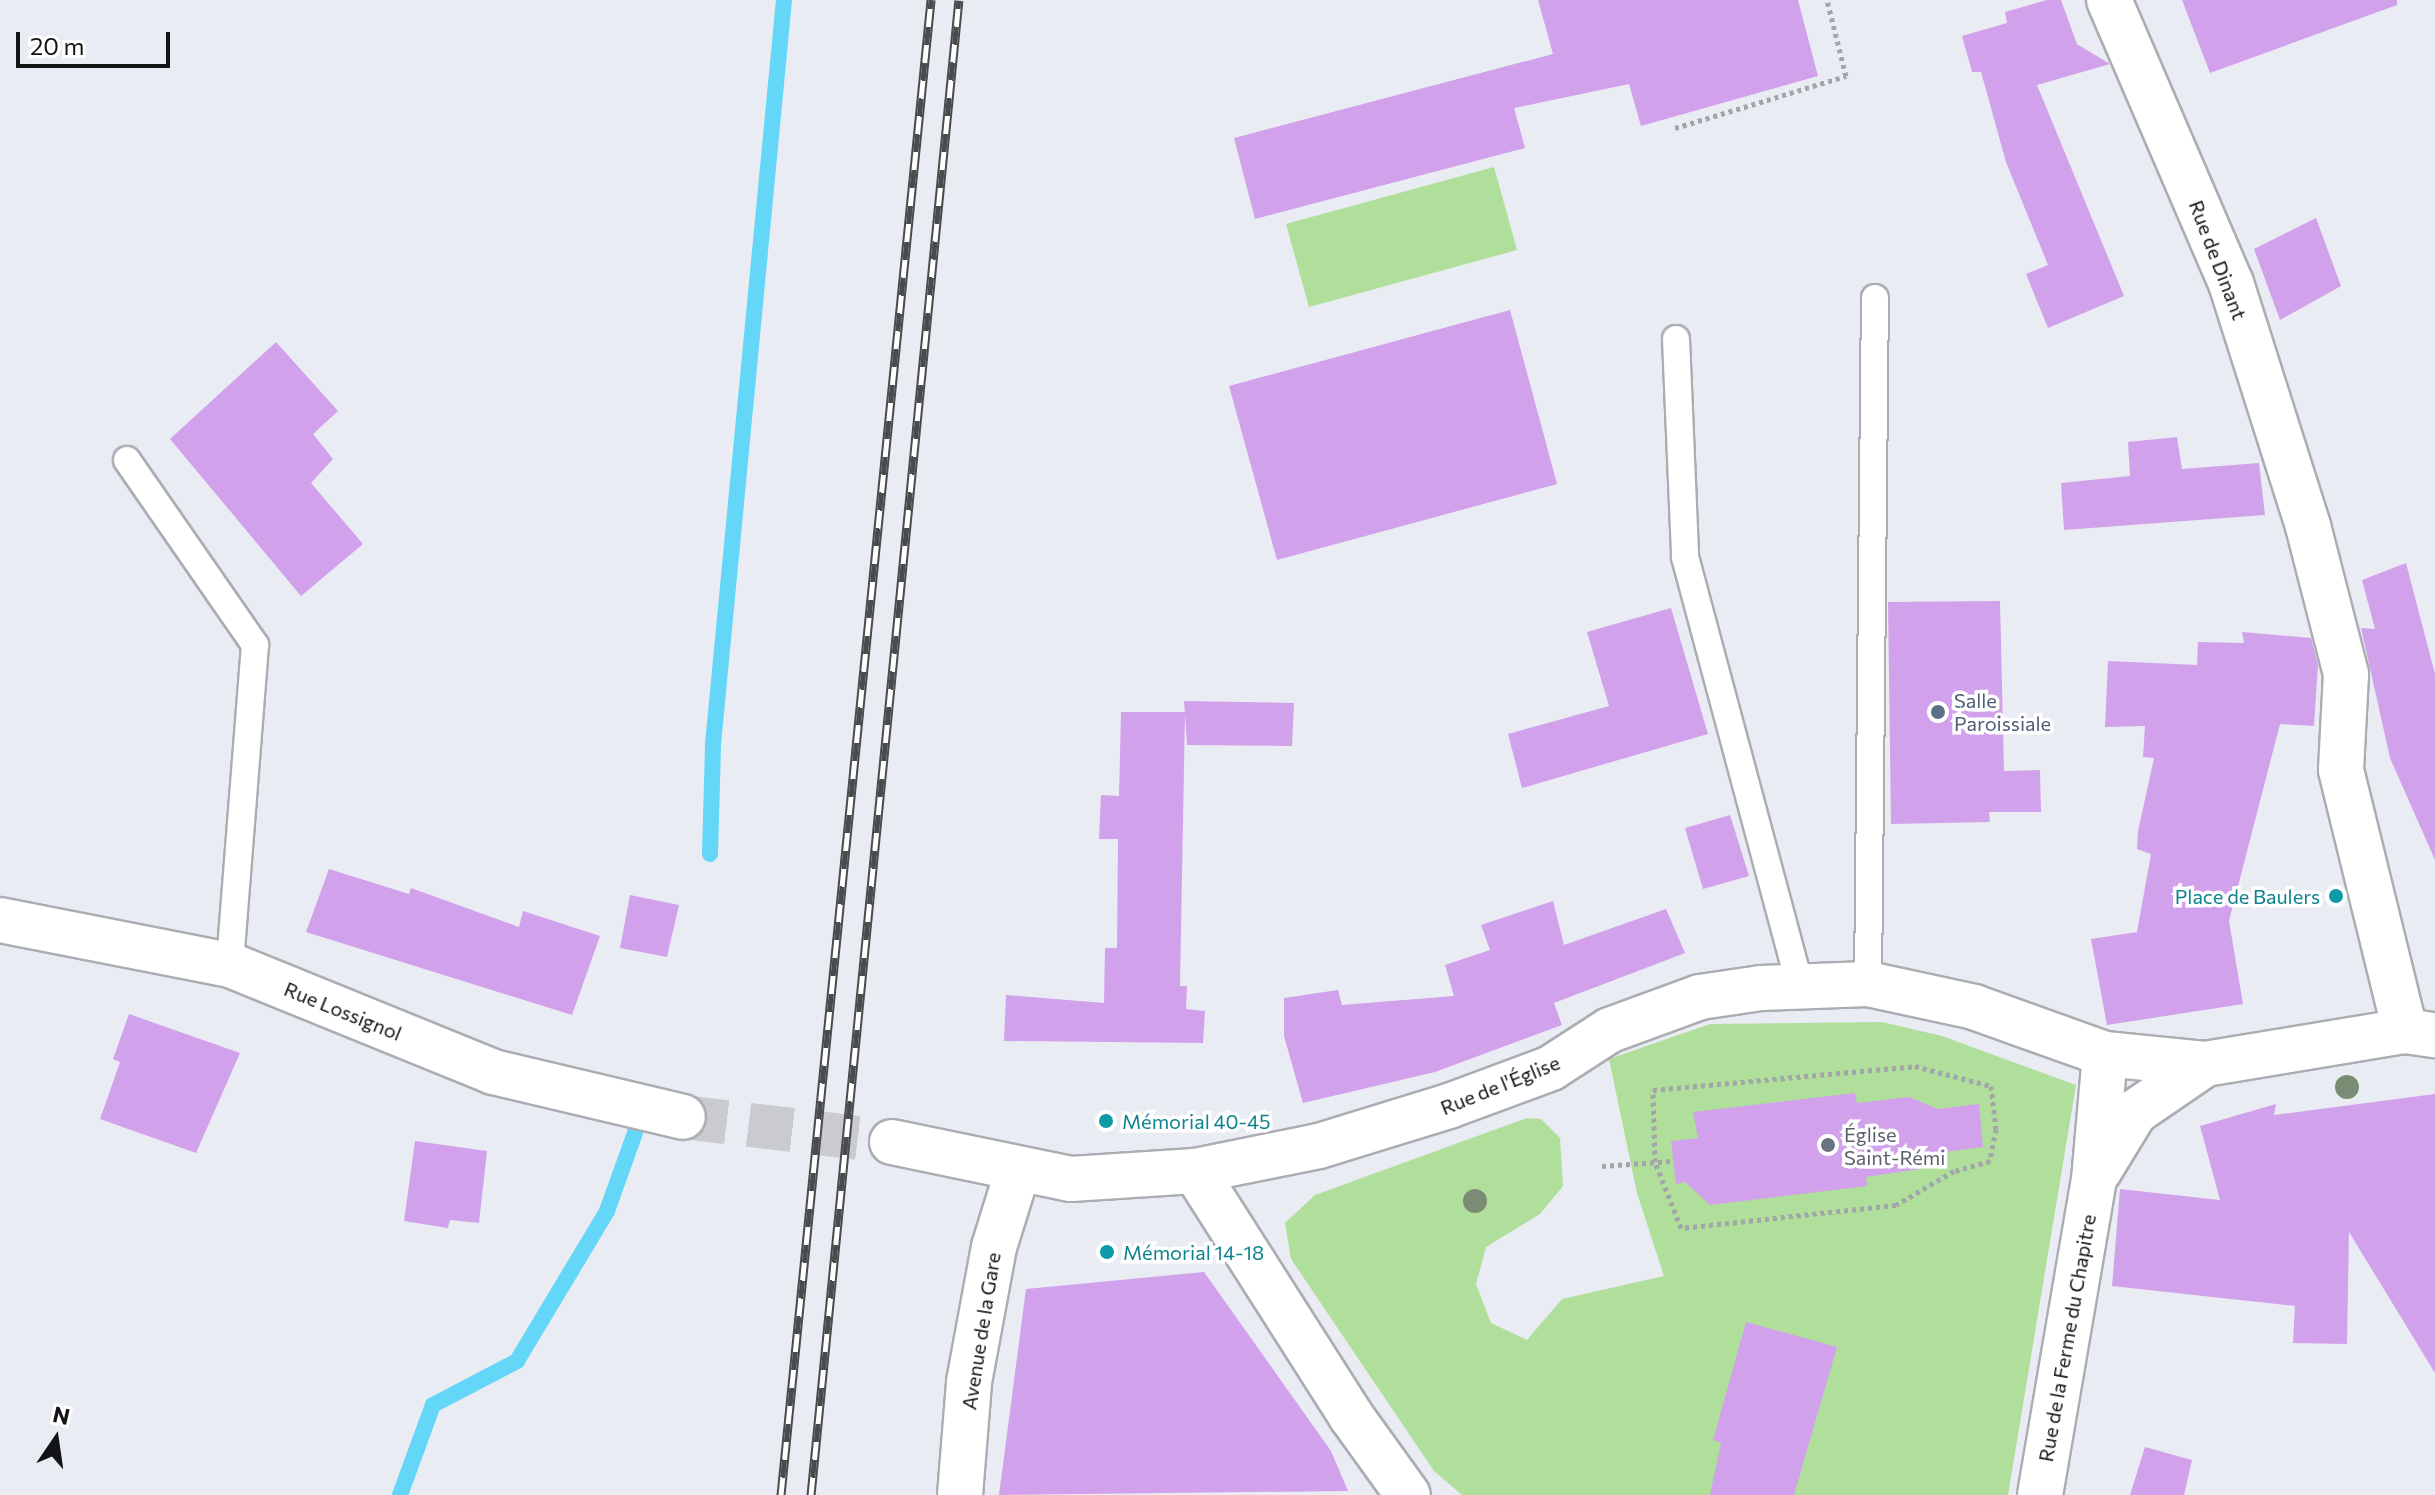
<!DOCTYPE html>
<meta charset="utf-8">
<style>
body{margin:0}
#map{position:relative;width:2435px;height:1495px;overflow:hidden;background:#e9ecf2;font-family:Commissioner,sans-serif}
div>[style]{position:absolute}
.green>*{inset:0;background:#afdf9a}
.stream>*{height:16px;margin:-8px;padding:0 8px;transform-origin:8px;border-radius:8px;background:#64d6f8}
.building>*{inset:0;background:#d1a2eb}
.street-tunnel>*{height:44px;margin-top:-22px;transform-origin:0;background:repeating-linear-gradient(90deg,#c9cbd1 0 44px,transparent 0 66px)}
.path>*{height:5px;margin-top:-2.5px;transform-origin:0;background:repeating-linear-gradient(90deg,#a2a5a9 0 4px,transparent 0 8px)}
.roads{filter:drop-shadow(2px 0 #aaadb2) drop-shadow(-2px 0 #aaadb2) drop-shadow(0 2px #aaadb2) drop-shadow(0 -2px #aaadb2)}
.lane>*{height:26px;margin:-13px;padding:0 13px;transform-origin:13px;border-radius:13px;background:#fff}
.street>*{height:44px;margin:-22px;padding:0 22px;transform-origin:22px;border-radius:22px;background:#fff}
.secondary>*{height:44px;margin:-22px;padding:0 22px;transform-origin:22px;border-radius:22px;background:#fff}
.rail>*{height:9px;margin-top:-4.5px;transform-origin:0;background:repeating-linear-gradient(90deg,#fff 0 18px,#494b4d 0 36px);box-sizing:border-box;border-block:2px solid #494b4d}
.trees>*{width:24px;height:24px;margin:-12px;border-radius:50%;background:#7a8d74}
.dots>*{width:22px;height:22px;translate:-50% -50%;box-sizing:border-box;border:4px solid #fff;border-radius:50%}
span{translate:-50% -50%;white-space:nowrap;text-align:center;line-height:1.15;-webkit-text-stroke:7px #fff;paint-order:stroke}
.street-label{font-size:20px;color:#121314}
.service-label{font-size:20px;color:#4e5e75}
.left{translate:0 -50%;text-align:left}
.culture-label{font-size:20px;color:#0d838f}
.right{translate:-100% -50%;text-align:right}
.worship-label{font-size:20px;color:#5b616d}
.north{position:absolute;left:16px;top:1399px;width:80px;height:80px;-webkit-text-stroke:6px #fff;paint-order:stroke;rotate:13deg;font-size:22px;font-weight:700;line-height:32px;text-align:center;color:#121314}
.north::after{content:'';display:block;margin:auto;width:28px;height:36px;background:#121314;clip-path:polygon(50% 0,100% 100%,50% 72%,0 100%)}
.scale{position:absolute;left:16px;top:32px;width:154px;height:36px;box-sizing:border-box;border:4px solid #121314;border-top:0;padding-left:10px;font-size:24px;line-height:28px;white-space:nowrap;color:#121314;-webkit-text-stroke:6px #fff;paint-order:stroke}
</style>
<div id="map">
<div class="green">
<div style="clip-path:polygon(1494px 167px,1517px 250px,1309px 307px,1286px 224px)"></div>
<div style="clip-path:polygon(1882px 1022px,1942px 1036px,2076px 1085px,2008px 1495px,1462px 1495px,1434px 1471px,1291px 1259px,1285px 1223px,1315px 1195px,1527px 1118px,1541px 1119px,1560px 1138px,1563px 1186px,1540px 1214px,1486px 1247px,1476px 1284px,1491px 1323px,1527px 1340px,1562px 1299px,1664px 1276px,1637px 1193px,1609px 1059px,1710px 1024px)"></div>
</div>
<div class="stream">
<div style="left:710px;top:854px;width:110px;rotate:-88.4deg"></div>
<div style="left:713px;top:744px;width:747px;rotate:-84.55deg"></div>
<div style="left:400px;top:1495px;width:96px;rotate:-69.9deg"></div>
<div style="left:433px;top:1405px;width:95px;rotate:-27.6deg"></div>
<div style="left:517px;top:1361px;width:175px;rotate:-59deg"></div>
<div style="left:607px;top:1211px;width:83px;rotate:-70.3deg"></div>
</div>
<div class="building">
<div style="clip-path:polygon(1538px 0,1798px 0,1818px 76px,1641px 126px,1629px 84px,1514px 108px,1525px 148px,1255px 219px,1234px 138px,1553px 54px)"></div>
<div style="clip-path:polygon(2047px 0,2061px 0,2077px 44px,2110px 64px,2037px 85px,2124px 296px,2048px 328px,2026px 274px,2048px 265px,2006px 162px,1981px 72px,1972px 72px,1962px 36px,2007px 23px,2005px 12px)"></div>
<div style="clip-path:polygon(2182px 0,2397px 0,2397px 5px,2210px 73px)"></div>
<div style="clip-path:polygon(2316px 218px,2341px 286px,2280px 320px,2254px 249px)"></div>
<div style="clip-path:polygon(1510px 310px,1557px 484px,1277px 560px,1229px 386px)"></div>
<div style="clip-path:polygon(276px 342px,338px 411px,313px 434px,333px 459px,311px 483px,363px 544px,301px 596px,170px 439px)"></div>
<div style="clip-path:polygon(2177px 437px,2182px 469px,2259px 463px,2265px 515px,2064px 530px,2061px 483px,2130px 476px,2128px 442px)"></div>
<div style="clip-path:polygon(2406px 563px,2435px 674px,2435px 860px,2390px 758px,2361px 628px,2375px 629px,2362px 580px)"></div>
<div style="clip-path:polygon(2000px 601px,2004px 771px,2040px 770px,2041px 812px,1989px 812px,1990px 822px,1891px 824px,1888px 602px)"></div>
<div style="clip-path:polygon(1671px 608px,1708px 734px,1522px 788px,1508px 734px,1609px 706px,1587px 632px)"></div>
<div style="clip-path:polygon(2242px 632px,2311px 638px,2318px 665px,2314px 726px,2280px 724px,2229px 921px,2243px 1004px,2107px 1025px,2091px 939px,2137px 932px,2151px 854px,2137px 849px,2138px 831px,2154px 758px,2143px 757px,2145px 726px,2105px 727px,2108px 661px,2197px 665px,2198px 642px,2244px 643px)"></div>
<div style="clip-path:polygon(1184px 701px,1294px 703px,1292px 746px,1187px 745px)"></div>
<div style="clip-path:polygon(1121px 712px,1185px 712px,1180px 986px,1187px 986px,1186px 1009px,1205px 1011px,1203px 1043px,1004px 1041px,1006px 995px,1104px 1003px,1105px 948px,1117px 948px,1118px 839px,1099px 839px,1101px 795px,1119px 796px)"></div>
<div style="clip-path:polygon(1730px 815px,1749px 876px,1703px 889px,1685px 828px)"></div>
<div style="clip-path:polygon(329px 869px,409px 894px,411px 888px,519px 927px,523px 911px,600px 936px,572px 1015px,306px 932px)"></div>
<div style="clip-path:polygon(630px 895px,679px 905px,667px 957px,620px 948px)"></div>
<div style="clip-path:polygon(1553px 901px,1564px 945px,1666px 909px,1685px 953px,1554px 1003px,1562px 1025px,1435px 1072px,1303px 1103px,1284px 1036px,1284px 998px,1338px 990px,1342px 1005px,1454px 996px,1445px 965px,1490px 950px,1481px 925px)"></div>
<div style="clip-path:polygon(129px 1014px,240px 1053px,196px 1153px,100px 1119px,120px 1062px,113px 1059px)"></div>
<div style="clip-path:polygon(1855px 1093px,1857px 1103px,1909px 1097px,1938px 1109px,1979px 1104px,1983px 1147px,1944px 1152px,1920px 1169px,1866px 1177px,1867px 1186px,1710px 1205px,1685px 1182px,1676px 1184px,1671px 1141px,1698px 1138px,1693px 1112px)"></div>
<div style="clip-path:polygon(2435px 1094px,2435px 1373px,2349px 1232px,2347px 1344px,2293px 1343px,2295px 1306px,2112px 1286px,2120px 1189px,2220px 1200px,2200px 1126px,2276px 1104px,2274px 1115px)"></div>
<div style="clip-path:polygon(415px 1141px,487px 1151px,479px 1223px,450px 1220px,448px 1228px,404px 1221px)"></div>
<div style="clip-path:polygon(1204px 1272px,1331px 1451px,1348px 1491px,999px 1495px,1026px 1289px)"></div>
<div style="clip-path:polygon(1746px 1322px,1837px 1347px,1794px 1495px,1710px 1495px,1721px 1443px,1713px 1440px)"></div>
<div style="clip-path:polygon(2145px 1447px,2192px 1460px,2184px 1495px,2130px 1495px)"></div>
</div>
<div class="street-tunnel">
<div style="left:683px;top:1117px;width:210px;rotate:6.8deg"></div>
</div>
<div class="path">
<div style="left:1675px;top:128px;width:179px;rotate:-16.9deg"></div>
<div style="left:1846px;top:76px;width:78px;rotate:-104deg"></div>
<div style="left:1915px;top:1066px;width:79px;rotate:14.7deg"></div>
<div style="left:1991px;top:1086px;width:43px;rotate:83.4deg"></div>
<div style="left:1996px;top:1129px;width:33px;rotate:101deg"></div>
<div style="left:1990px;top:1161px;width:37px;rotate:164deg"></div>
<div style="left:1954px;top:1171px;width:67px;rotate:149.6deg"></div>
<div style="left:1896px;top:1205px;width:216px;rotate:173.9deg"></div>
<div style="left:1681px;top:1228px;width:71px;rotate:-111.5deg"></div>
<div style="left:1655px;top:1162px;width:72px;rotate:-91.6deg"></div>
<div style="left:1653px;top:1090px;width:263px;rotate:-5.2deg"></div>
<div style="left:1602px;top:1166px;width:71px;rotate:-4deg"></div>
</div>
<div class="roads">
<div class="lane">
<div style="left:1676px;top:339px;width:218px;rotate:87.6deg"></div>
<div style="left:1685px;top:557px;width:443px;rotate:75deg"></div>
<div style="left:127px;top:460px;width:225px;rotate:55.3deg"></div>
<div style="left:255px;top:645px;width:321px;rotate:94.5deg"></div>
<div style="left:1868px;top:984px;width:686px;rotate:-89.42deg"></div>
</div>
<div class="street">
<div style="left:0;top:920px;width:234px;rotate:11.1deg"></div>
<div style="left:230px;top:965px;width:284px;rotate:22.1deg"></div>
<div style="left:493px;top:1072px;width:195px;rotate:13.3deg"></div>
<div style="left:892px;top:1142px;width:183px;rotate:11.7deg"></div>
<div style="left:1071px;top:1179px;width:124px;rotate:-3.7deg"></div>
<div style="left:1195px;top:1171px;width:126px;rotate:-11.4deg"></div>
<div style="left:1319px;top:1146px;width:136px;rotate:-17.1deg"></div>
<div style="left:1449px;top:1106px;width:109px;rotate:-20.4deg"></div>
<div style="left:1551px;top:1068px;width:70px;rotate:-32.8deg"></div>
<div style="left:1610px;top:1030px;width:96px;rotate:-20.1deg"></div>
<div style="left:1700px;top:997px;width:62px;rotate:-8.4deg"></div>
<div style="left:1761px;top:988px;width:107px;rotate:-2.1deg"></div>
<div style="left:1868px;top:984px;width:108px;rotate:12.2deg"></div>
<div style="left:1974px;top:1007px;width:139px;rotate:19.7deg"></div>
<div style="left:2105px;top:1054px;width:100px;rotate:5.7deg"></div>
<div style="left:2205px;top:1064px;width:203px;rotate:-9.4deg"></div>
<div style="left:1195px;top:1171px;width:290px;rotate:57.5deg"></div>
<div style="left:1351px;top:1416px;width:97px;rotate:54.2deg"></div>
<div style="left:2099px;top:1171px;width:69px;rotate:-58.6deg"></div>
<div style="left:2135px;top:1112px;width:85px;rotate:-34.4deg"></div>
<div style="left:960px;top:1495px;width:113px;rotate:-85.4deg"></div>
<div style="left:969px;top:1382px;width:137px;rotate:-79.5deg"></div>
<div style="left:994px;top:1247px;width:81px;rotate:-72.7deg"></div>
<div style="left:2040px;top:1495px;width:320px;rotate:-80.3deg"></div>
<div style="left:2094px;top:1180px;width:126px;rotate:-85deg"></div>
</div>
<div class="secondary">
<div style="left:2109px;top:0;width:308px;rotate:66.7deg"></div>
<div style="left:2231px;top:283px;width:255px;rotate:72.4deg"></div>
<div style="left:2308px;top:526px;width:153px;rotate:75.6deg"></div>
<div style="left:2346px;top:674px;width:96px;rotate:93deg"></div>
<div style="left:2341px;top:770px;width:269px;rotate:76.2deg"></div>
<div style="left:2405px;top:1031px;width:30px;rotate:8deg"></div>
</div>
</div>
<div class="rail">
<div style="left:781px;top:1495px;width:1503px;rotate:-84.27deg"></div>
<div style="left:811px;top:1495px;width:1502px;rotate:-84.35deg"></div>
</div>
<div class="trees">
<div style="left:2347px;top:1087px"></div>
<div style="left:1475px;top:1201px"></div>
</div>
<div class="dots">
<div style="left:1938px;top:712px;background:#5c6f8a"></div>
<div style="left:2336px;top:896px;background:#0f9aa8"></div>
<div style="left:1106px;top:1121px;background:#0f9aa8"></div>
<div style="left:1828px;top:1145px;background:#6b7280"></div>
<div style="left:1107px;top:1252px;background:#0f9aa8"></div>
</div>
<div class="street-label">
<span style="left:2218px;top:260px;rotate:69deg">Rue de Dinant</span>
<span style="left:343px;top:1011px;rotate:22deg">Rue Lossignol</span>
<span style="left:1500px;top:1085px;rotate:-22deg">Rue de l'Église</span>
<span style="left:981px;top:1331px;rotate:-81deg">Avenue de la Gare</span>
<span style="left:2067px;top:1338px;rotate:-80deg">Rue de la Ferme du Chapitre</span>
</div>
<div class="service-label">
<span class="left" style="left:1954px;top:712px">Salle<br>Paroissiale</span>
</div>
<div class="culture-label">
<span class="right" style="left:2320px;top:896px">Place de Baulers</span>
<span class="left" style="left:1122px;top:1121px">Mémorial 40-45</span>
<span class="left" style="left:1123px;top:1252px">Mémorial 14-18</span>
</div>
<div class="worship-label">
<span class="left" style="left:1844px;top:1146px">Église<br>Saint-Rémi</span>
</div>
<div class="north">N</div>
<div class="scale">20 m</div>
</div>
